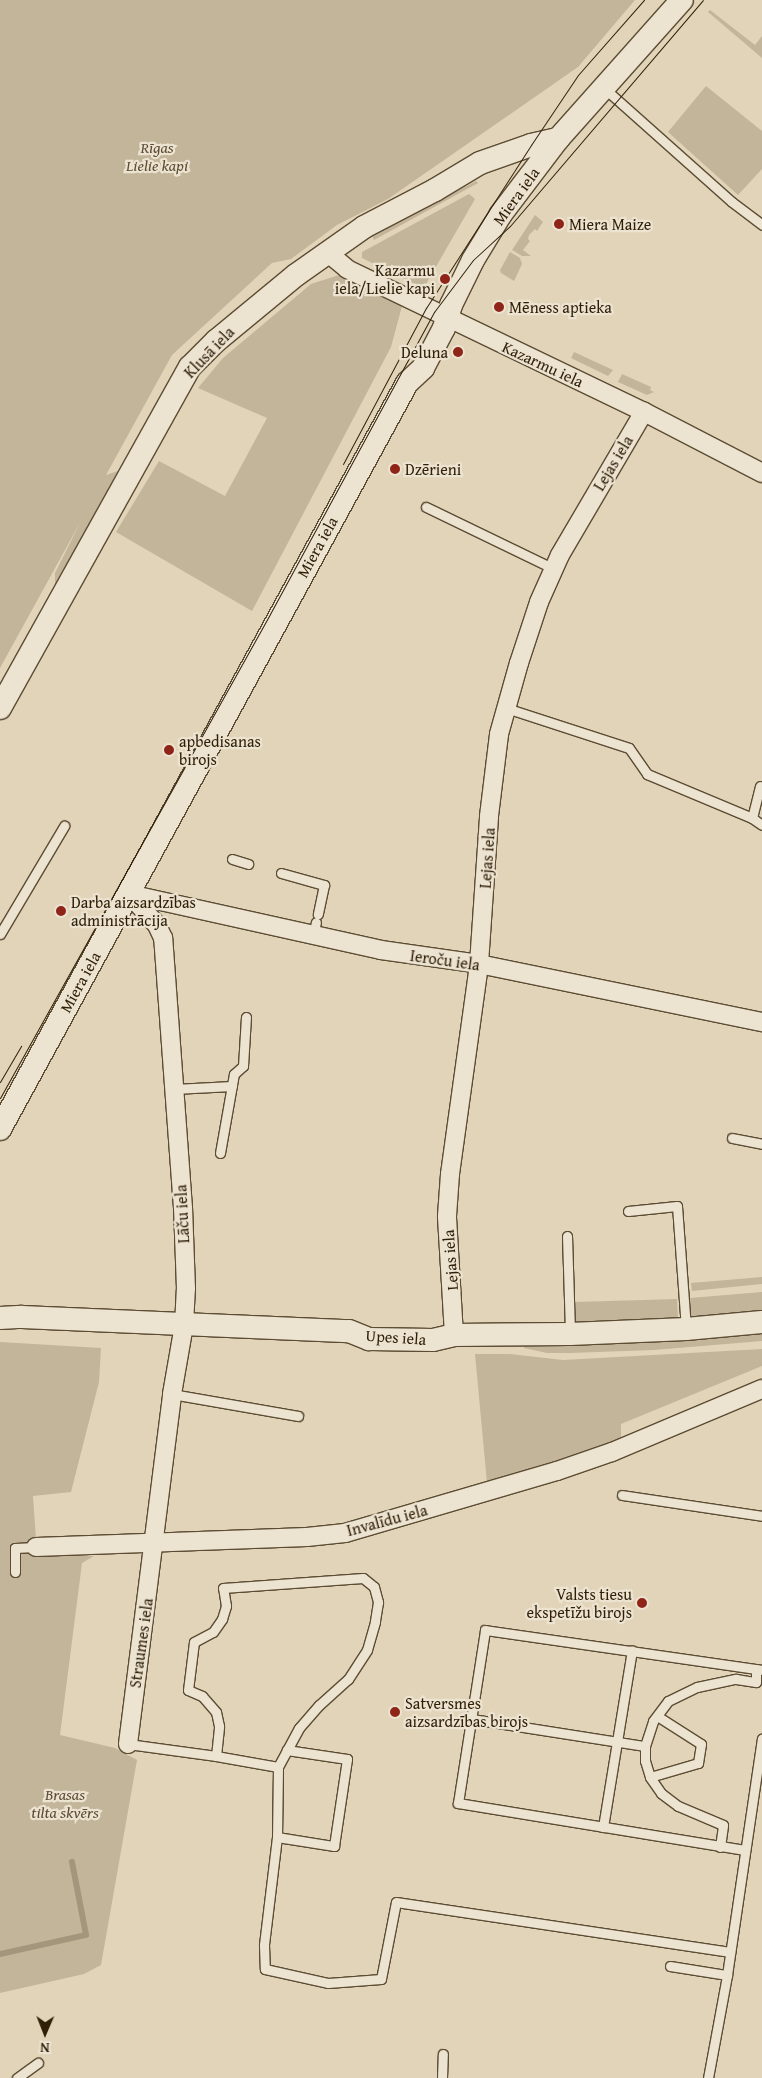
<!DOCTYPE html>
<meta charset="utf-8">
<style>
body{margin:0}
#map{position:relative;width:762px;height:2078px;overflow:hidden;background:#e1d4b8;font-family:"Gentium Book Plus",serif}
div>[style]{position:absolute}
.green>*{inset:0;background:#c3b59a}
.stream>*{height:5.5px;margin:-2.75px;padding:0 2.75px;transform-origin:2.75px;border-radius:2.75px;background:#a4967c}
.roads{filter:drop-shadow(1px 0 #5c4c33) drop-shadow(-1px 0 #5c4c33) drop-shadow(0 1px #5c4c33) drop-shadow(0 -1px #5c4c33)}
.service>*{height:9px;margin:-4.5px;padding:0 4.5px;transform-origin:4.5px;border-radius:4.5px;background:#ece3d1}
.minor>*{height:18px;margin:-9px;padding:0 9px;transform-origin:9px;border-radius:9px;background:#ece3d1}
.tertiary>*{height:22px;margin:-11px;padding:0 11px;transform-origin:11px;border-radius:11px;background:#ece3d1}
.tram>*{height:1px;margin:-0.5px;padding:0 0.5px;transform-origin:0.5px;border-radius:0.5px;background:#2f1f07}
.dots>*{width:14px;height:14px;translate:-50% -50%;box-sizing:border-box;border:2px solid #ece3d1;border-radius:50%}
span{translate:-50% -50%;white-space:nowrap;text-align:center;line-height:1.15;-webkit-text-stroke:4.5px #ece3d1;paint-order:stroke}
.park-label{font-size:16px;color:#5b4c33;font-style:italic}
.street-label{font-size:16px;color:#2f1f07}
.poi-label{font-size:16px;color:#2f1f07}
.left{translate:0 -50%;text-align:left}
.right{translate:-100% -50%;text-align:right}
.north{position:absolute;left:20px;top:2008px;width:50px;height:50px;-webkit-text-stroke:4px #ece3d1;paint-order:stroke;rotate:181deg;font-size:14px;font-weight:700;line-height:20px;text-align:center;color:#2f1f07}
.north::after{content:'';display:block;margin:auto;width:18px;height:22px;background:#2f1f07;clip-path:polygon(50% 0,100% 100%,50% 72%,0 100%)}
</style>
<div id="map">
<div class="green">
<div style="clip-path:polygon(0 0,635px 0,578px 67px,388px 199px,337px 225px,291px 259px,272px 263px,172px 355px,106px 475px,118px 471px,55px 593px,55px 573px,81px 521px,0 668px)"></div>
<div style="clip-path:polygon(710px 10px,755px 45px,762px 36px,762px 58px,708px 12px)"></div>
<div style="clip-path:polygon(706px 86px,762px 131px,762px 169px,738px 195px,668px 132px)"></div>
<div style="clip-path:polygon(476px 181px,478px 183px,374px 240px,372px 236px)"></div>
<div style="clip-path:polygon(469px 194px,475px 199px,426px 284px,419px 286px,362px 258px,362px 252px)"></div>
<div style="clip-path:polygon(535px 215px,543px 222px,537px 231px,535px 229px,529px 235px,528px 239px,530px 241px,523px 250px,531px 256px,522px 256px,512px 250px)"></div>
<div style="clip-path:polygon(510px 252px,520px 258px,522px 264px,514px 281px,501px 273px,500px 270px)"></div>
<div style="clip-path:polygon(339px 275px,402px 306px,391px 347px,252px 611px,116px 532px,159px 461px,225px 496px,267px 418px,198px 388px,223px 358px,311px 284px)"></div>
<div style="clip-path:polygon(574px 352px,613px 370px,608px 376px,571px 358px)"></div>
<div style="clip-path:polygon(622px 374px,651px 387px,650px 390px,654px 392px,647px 395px,618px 382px)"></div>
<div style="clip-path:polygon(762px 1277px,762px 1284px,692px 1291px,691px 1283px)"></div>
<div style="clip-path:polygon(762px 1292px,762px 1311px,691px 1318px,690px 1298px)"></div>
<div style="clip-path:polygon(677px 1299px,678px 1318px,576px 1322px,575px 1302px)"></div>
<div style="clip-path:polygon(762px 1333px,762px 1341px,654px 1350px,570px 1353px,547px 1353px,524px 1348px,524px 1345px,634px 1343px)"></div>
<div style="clip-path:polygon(0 1342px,101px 1348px,99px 1382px,71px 1492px,33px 1496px,37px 1554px,94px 1556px,82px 1563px,60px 1735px,115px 1748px,137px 1760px,101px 1965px,84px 1974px,0 1993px)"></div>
<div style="clip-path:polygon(762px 1349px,762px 1366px,621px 1424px,621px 1441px,487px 1483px,475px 1354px,510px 1354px,563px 1360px)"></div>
</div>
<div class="stream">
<div style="left:0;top:1954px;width:88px;rotate:-12.5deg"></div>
<div style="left:86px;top:1935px;width:74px;rotate:-100.9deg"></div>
</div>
<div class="roads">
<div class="service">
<div style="left:604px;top:88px;width:171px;rotate:41.7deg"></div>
<div style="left:732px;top:202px;width:38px;rotate:37deg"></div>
<div style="left:426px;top:507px;width:142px;rotate:25.8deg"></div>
<div style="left:506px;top:708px;width:129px;rotate:18deg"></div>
<div style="left:629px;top:748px;width:32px;rotate:55deg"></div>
<div style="left:647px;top:774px;width:114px;rotate:22.7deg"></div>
<div style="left:760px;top:786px;width:33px;rotate:104deg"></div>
<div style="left:752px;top:818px;width:12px;rotate:35deg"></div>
<div style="left:232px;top:859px;width:17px;rotate:17deg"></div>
<div style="left:281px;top:873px;width:45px;rotate:15.6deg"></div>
<div style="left:324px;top:885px;width:30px;rotate:102deg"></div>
<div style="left:0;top:934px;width:126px;rotate:-59.3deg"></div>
<div style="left:313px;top:936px;width:14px;rotate:-78deg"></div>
<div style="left:174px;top:1089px;width:58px;rotate:-3deg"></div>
<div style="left:732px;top:1138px;width:31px;rotate:11deg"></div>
<div style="left:220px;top:1153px;width:80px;rotate:-80deg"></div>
<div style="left:234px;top:1074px;width:12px;rotate:-42deg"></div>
<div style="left:243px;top:1066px;width:49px;rotate:-86.5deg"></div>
<div style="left:628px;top:1211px;width:49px;rotate:-5.8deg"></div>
<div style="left:677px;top:1206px;width:122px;rotate:85.8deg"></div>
<div style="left:567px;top:1236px;width:98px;rotate:88.2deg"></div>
<div style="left:172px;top:1394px;width:128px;rotate:9.9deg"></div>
<div style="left:622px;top:1495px;width:142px;rotate:8.5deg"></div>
<div style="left:15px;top:1572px;width:24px;rotate:-90deg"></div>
<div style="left:15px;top:1548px;width:21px;rotate:-3deg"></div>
<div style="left:472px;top:1719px;width:175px;rotate:8.9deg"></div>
<div style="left:128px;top:1744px;width:89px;rotate:7.8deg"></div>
<div style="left:278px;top:1767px;width:63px;rotate:-169.9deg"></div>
<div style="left:216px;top:1756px;width:30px;rotate:-84deg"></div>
<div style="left:219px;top:1726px;width:14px;rotate:-102deg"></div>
<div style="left:216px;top:1712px;width:21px;rotate:-131deg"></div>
<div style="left:202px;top:1696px;width:15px;rotate:-157deg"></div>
<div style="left:188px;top:1690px;width:48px;rotate:-82.9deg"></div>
<div style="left:194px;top:1642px;width:21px;rotate:-28deg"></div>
<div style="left:213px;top:1632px;width:16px;rotate:-55deg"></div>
<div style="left:222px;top:1619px;width:14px;rotate:-73deg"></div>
<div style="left:226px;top:1606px;width:18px;rotate:-99deg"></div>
<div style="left:223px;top:1588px;width:140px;rotate:-4.1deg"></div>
<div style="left:363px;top:1578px;width:14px;rotate:39deg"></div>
<div style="left:374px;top:1587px;width:16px;rotate:75deg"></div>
<div style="left:378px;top:1602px;width:20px;rotate:99deg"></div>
<div style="left:375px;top:1622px;width:29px;rotate:106deg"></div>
<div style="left:367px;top:1650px;width:35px;rotate:123deg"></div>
<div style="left:348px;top:1679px;width:39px;rotate:138deg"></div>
<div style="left:319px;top:1705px;width:30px;rotate:131deg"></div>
<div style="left:299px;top:1728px;width:44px;rotate:118.3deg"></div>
<div style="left:278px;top:1767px;width:70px;rotate:90.8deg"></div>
<div style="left:277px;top:1837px;width:109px;rotate:96.9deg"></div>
<div style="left:264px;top:1945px;width:24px;rotate:88deg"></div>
<div style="left:265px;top:1969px;width:65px;rotate:12.5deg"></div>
<div style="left:328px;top:1983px;width:53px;rotate:-4.3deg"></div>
<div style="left:381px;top:1979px;width:78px;rotate:-79deg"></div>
<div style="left:396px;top:1902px;width:338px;rotate:8.5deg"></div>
<div style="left:650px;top:1777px;width:50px;rotate:-16.3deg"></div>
<div style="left:698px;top:1763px;width:19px;rotate:-81deg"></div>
<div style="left:701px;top:1744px;width:52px;rotate:-147.5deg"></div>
<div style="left:603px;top:1827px;width:179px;rotate:-80.7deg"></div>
<div style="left:277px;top:1837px;width:58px;rotate:9deg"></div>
<div style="left:334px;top:1846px;width:88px;rotate:-81.5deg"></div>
<div style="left:347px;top:1759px;width:61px;rotate:-171.5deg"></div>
<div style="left:720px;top:1847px;width:22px;rotate:-82deg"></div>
<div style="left:723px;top:1825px;width:49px;rotate:-157.1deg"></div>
<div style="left:678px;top:1806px;width:21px;rotate:-143deg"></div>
<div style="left:661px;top:1793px;width:19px;rotate:-125deg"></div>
<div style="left:650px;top:1777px;width:17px;rotate:-107deg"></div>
<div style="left:645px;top:1761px;width:15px;rotate:-90deg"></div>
<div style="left:645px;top:1746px;width:26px;rotate:-72deg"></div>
<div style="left:653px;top:1721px;width:25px;rotate:-53deg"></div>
<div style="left:668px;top:1701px;width:32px;rotate:-26deg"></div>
<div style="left:697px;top:1687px;width:40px;rotate:-12deg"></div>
<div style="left:736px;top:1679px;width:20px;rotate:9deg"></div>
<div style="left:756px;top:1682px;width:13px;rotate:-90deg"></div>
<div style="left:745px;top:1850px;width:291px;rotate:-170.7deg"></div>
<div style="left:458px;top:1803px;width:175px;rotate:-81.1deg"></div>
<div style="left:485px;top:1630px;width:280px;rotate:8.2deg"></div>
<div style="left:670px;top:1966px;width:58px;rotate:9deg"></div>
<div style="left:17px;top:2078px;width:26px;rotate:-36deg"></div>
<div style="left:442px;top:2078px;width:24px;rotate:-88deg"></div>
<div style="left:708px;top:2078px;width:105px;rotate:-79.5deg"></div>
<div style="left:727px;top:1975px;width:239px;rotate:-81.6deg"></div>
</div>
<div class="minor">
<div style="left:327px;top:252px;width:26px;rotate:40deg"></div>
<div style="left:347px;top:269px;width:330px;rotate:25.7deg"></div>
<div style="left:644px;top:412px;width:133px;rotate:27.3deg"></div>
<div style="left:129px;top:894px;width:258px;rotate:12.5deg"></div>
<div style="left:381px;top:950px;width:99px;rotate:8.1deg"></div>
<div style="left:479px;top:964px;width:289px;rotate:11.6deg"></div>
<div style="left:454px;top:1335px;width:119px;rotate:-93.4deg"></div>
<div style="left:447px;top:1216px;width:42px;rotate:-85.9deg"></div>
<div style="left:450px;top:1174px;width:212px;rotate:-82.1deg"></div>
<div style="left:479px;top:964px;width:148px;rotate:-86.1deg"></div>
<div style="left:489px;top:816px;width:83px;rotate:-83deg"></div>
<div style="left:499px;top:734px;width:74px;rotate:-74.3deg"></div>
<div style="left:519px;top:663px;width:64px;rotate:-71.8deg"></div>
<div style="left:539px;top:602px;width:51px;rotate:-65.9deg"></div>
<div style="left:560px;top:555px;width:166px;rotate:-59.6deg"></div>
<div style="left:36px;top:1547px;width:271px;rotate:-2.1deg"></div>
<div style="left:307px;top:1537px;width:38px;rotate:-6deg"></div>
<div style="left:345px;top:1533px;width:221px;rotate:-16.3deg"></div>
<div style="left:557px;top:1471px;width:58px;rotate:-19.1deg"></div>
<div style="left:612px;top:1452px;width:163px;rotate:-22.8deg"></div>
<div style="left:128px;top:1744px;width:353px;rotate:-82.8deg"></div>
<div style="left:172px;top:1394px;width:70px;rotate:-80.1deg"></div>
<div style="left:184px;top:1325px;width:36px;rotate:-87deg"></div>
<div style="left:186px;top:1289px;width:81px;rotate:-92.1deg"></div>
<div style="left:183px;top:1208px;width:271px;rotate:-94.2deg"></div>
<div style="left:163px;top:938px;width:14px;rotate:-115deg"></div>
<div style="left:157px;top:925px;width:42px;rotate:-132.1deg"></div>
</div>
<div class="tertiary">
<div style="left:0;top:708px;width:390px;rotate:-60.9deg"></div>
<div style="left:190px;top:367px;width:37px;rotate:-45deg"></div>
<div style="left:216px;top:341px;width:104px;rotate:-39.5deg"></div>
<div style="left:296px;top:275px;width:83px;rotate:-35.2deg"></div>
<div style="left:364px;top:227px;width:80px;rotate:-27.5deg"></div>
<div style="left:435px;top:190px;width:52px;rotate:-31deg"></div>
<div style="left:480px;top:163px;width:54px;rotate:-19.4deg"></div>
<div style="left:531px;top:145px;width:28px;rotate:-13deg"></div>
<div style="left:0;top:1129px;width:850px;rotate:-61.38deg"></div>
<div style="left:407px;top:383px;width:22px;rotate:-43deg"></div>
<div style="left:423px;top:368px;width:45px;rotate:-62.3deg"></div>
<div style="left:444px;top:328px;width:24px;rotate:-73deg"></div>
<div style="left:451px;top:305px;width:50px;rotate:-63.9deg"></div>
<div style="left:473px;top:260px;width:54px;rotate:-58.7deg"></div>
<div style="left:501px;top:214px;width:94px;rotate:-52.8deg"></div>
<div style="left:558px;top:139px;width:186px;rotate:-48.3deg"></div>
<div style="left:0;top:1318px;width:22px;rotate:-3deg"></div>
<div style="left:22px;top:1317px;width:327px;rotate:2.5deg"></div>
<div style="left:349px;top:1331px;width:22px;rotate:22deg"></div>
<div style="left:369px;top:1339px;width:64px;rotate:0.9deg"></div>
<div style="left:433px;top:1340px;width:22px;rotate:-13deg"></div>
<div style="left:454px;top:1335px;width:116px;rotate:-0.5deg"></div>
<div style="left:570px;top:1334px;width:116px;rotate:-2.5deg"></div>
<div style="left:686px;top:1329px;width:76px;rotate:-5.3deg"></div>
</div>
</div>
<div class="tram">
<div style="left:343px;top:464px;width:177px;rotate:-62deg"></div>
<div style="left:426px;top:308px;width:194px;rotate:-57.2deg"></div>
<div style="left:531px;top:145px;width:84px;rotate:-56.1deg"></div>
<div style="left:578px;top:75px;width:100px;rotate:-48.7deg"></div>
<div style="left:0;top:1082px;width:42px;rotate:-59.7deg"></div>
<div style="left:0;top:1098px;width:554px;rotate:-60.84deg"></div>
<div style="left:270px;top:614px;width:344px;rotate:-61.5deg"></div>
<div style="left:434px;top:312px;width:65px;rotate:-53.1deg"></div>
<div style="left:473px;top:260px;width:50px;rotate:-42.6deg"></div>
<div style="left:510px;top:226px;width:297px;rotate:-49.5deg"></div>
</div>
<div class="dots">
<div style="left:559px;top:224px;background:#8f2418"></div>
<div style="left:445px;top:279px;background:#8f2418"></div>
<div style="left:499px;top:307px;background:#8f2418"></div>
<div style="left:458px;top:352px;background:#8f2418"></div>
<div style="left:395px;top:469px;background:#8f2418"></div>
<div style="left:169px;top:750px;background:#8f2418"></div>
<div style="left:61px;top:911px;background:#8f2418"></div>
<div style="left:642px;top:1603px;background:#8f2418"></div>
<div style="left:395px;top:1712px;background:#8f2418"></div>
</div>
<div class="park-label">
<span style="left:157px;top:156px">Rīgas<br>Lielie kapi</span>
<span style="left:65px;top:1803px">Brasas<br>tilta skvērs</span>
</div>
<div class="street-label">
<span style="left:516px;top:196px;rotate:-54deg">Miera iela</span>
<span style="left:209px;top:352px;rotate:-46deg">Klusā iela</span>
<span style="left:543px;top:364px;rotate:25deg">Kazarmu iela</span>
<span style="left:613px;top:463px;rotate:-59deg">Lejas iela</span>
<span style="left:317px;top:547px;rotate:-61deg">Miera iela</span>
<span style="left:487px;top:858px;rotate:-86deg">Lejas iela</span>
<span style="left:445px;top:960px;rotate:8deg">Ieroču iela</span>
<span style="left:80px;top:982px;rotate:-61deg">Miera iela</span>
<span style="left:182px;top:1214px;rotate:-93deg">Lāču iela</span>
<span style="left:450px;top:1260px;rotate:-94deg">Lejas iela</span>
<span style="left:396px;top:1337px;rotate:4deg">Upes iela</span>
<span style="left:387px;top:1520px;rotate:-15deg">Invalīdu iela</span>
<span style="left:141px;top:1643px;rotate:-82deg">Straumes iela</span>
</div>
<div class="poi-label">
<span class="left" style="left:569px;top:224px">Miera Maize</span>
<span class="right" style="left:435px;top:279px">Kazarmu<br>iela/Lielie kapi</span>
<span class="left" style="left:509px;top:307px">Mēness aptieka</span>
<span class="right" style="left:448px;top:352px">Deluna</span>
<span class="left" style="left:405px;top:469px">Dzērieni</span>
<span class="left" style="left:179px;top:750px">apbedisanas<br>birojs</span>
<span class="left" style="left:71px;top:911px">Darba aizsardzības<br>administrācija</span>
<span class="right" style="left:632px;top:1603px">Valsts tiesu<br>ekspetīžu birojs</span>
<span class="left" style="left:405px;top:1712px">Satversmes<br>aizsardzības birojs</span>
</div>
<div class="north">N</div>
</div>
